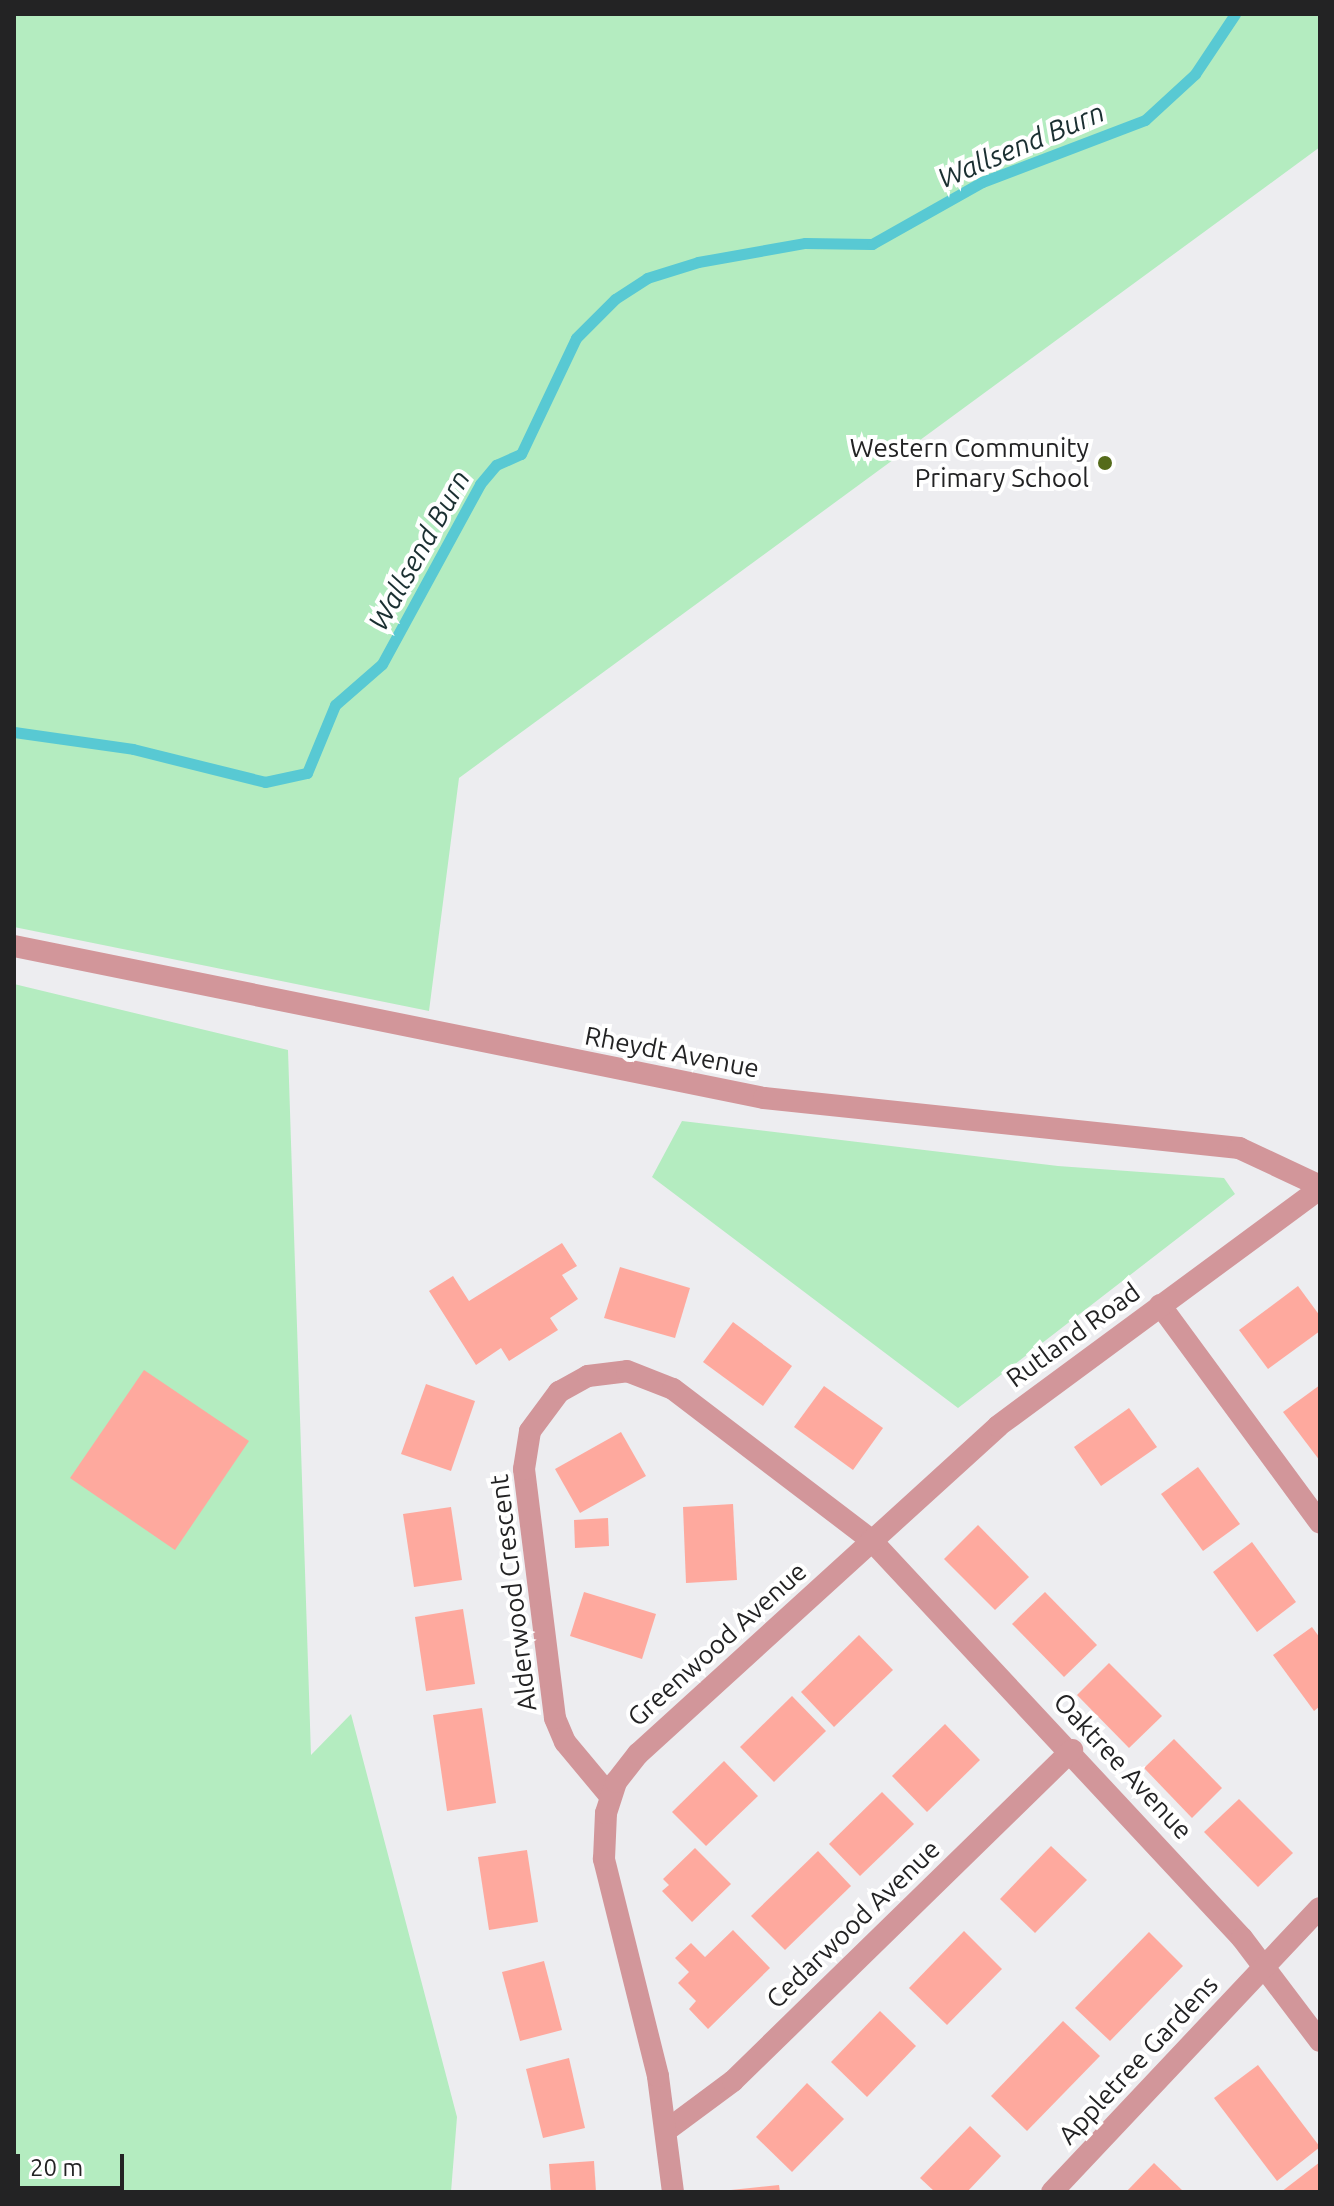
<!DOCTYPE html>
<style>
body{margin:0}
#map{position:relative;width:1334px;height:2206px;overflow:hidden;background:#ededf0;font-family:Ubuntu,sans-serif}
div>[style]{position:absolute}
.green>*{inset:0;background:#b4ecc0}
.stream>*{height:11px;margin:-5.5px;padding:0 5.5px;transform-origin:5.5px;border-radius:5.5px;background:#58c9d3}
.building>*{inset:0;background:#fea99e}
.minor>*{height:22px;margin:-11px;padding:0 11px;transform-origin:11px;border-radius:11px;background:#d2969a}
.tertiary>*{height:22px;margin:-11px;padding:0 11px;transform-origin:11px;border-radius:11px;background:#d2969a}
.dots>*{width:22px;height:22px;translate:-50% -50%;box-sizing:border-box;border:4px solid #fff;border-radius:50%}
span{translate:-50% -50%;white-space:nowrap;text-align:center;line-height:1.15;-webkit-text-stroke:8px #fff;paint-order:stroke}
.poi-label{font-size:26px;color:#232324}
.right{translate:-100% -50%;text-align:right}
.street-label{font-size:26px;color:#232324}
.water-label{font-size:28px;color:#1a2f31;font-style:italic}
.frame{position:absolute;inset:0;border:16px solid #232324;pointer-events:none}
.scale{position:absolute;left:16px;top:2154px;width:108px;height:36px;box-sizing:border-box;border:4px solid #232324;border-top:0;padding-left:10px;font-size:24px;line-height:28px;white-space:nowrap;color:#232324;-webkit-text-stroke:6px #fff;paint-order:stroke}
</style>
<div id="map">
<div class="green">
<div style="clip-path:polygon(14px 14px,1320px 14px,1320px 147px,459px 778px,429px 1011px,14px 927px)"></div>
<div style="clip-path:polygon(14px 984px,288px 1050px,311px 1755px,351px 1714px,457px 2117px,451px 2192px,14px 2192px)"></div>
<div style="clip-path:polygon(682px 1121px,1058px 1166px,1224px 1178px,1235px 1194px,958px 1408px,652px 1177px)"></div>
</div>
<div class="stream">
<div style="left:14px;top:732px;width:120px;rotate:8.1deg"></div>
<div style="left:133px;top:749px;width:136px;rotate:14deg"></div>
<div style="left:265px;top:782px;width:43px;rotate:-12.1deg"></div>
<div style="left:307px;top:773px;width:74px;rotate:-67.6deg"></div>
<div style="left:335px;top:705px;width:62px;rotate:-41.1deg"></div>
<div style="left:382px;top:664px;width:205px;rotate:-61.4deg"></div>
<div style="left:480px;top:484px;width:25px;rotate:-50deg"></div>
<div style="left:496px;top:465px;width:27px;rotate:-24deg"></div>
<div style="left:521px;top:454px;width:128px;rotate:-64.6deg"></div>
<div style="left:576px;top:338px;width:55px;rotate:-45deg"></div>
<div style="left:615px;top:299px;width:38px;rotate:-33deg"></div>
<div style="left:647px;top:278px;width:53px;rotate:-17.4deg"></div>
<div style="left:698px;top:262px;width:109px;rotate:-10.1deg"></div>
<div style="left:805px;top:243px;width:67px;rotate:0.9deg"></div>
<div style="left:872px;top:244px;width:126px;rotate:-29.4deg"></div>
<div style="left:982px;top:182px;width:174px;rotate:-20.8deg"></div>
<div style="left:1145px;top:120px;width:68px;rotate:-42.6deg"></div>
<div style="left:1195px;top:74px;width:72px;rotate:-56.3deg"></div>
</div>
<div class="building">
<div style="clip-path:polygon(562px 1243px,577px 1266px,562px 1275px,578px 1299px,550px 1318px,558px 1330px,509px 1361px,501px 1348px,476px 1365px,429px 1291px,453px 1276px,469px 1301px)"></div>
<div style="clip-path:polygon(620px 1267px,690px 1288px,675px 1338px,604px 1318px)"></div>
<div style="clip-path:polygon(1298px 1286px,1320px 1316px,1320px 1331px,1268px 1369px,1239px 1330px)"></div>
<div style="clip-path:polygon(733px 1322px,792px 1366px,763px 1406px,703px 1362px)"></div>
<div style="clip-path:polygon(144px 1370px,249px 1441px,175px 1550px,70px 1478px)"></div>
<div style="clip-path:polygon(426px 1384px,475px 1401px,451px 1471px,401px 1454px)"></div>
<div style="clip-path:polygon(1320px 1385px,1320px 1461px,1283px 1412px)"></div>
<div style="clip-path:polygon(824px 1386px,883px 1428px,853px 1470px,794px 1427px)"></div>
<div style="clip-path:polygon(1129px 1408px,1157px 1447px,1101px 1486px,1074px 1447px)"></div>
<div style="clip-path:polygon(621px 1432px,646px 1476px,580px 1513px,555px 1469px)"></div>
<div style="clip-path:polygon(1198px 1467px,1240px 1524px,1203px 1551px,1161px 1494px)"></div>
<div style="clip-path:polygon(733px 1504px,737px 1580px,686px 1583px,683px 1507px)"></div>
<div style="clip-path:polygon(451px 1507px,462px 1580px,414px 1587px,403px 1514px)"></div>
<div style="clip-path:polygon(608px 1518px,609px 1546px,575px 1548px,574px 1520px)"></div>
<div style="clip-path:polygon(978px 1525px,1029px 1577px,995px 1610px,944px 1559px)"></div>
<div style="clip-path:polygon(1252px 1542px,1296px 1602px,1257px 1632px,1213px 1572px)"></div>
<div style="clip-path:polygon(584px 1592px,656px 1614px,642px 1659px,570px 1636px)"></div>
<div style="clip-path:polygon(1045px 1592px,1097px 1645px,1064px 1677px,1012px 1624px)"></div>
<div style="clip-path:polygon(463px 1609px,475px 1684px,426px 1691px,415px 1617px)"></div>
<div style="clip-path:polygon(1312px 1627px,1320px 1638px,1320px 1706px,1314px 1711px,1273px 1655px)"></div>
<div style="clip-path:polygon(859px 1635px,893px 1670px,834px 1727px,801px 1692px)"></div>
<div style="clip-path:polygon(1109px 1663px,1162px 1716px,1129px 1748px,1077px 1695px)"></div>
<div style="clip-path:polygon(792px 1696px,826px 1731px,774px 1782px,740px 1747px)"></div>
<div style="clip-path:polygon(482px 1708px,496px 1803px,447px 1811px,433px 1715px)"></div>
<div style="clip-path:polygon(945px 1724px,980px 1760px,927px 1812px,892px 1776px)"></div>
<div style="clip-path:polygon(1174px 1739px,1222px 1788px,1192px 1818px,1144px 1768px)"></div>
<div style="clip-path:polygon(724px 1761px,758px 1796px,706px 1846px,672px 1812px)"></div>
<div style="clip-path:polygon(882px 1792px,914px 1824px,860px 1876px,829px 1844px)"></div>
<div style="clip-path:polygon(1239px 1799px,1293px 1853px,1258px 1887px,1204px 1832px)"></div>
<div style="clip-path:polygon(1051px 1846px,1087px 1880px,1035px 1933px,1000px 1899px)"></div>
<div style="clip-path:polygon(695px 1848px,731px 1884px,692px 1922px,662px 1891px,669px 1885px,663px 1879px)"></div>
<div style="clip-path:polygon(527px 1850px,538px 1922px,489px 1930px,478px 1857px)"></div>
<div style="clip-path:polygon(818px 1851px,851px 1886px,785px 1950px,751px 1916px)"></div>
<div style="clip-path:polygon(733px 1930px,770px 1968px,708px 2029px,689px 2009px,696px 2001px,678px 1983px,689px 1972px,675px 1958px,691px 1943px,705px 1957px)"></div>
<div style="clip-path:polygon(964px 1931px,1002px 1969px,947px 2025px,909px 1988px)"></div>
<div style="clip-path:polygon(1149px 1932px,1183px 1966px,1110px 2041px,1075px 2008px)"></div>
<div style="clip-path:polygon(544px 1961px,562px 2030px,520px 2041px,502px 1972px)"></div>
<div style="clip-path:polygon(880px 2011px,916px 2046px,867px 2097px,831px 2062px)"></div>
<div style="clip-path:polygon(1063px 2021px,1100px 2056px,1027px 2131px,991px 2096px)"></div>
<div style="clip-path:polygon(569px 2058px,585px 2128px,543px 2138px,526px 2069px)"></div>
<div style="clip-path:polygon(1258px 2065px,1320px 2147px,1277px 2181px,1214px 2098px)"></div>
<div style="clip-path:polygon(807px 2083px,844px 2119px,792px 2172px,756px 2137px)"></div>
<div style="clip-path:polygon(970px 2126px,1001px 2156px,967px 2192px,935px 2192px,920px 2178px)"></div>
<div style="clip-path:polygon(594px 2161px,596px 2192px,551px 2192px,549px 2164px)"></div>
<div style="clip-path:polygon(1320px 2162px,1320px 2192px,1281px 2192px)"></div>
<div style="clip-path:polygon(1154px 2163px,1184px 2192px,1126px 2192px)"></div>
<div style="clip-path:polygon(779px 2185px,780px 2192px,731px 2192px,731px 2190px)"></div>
</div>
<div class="minor">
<div style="left:14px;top:946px;width:765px;rotate:11.46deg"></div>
<div style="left:764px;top:1098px;width:478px;rotate:6deg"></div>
<div style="left:1239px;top:1148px;width:89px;rotate:25.1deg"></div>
<div style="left:1160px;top:1305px;width:270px;rotate:53.7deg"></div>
<div style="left:610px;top:1796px;width:70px;rotate:-129.8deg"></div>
<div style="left:565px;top:1742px;width:26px;rotate:-113deg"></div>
<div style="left:555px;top:1718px;width:251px;rotate:-97.1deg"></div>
<div style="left:524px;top:1469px;width:38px;rotate:-81deg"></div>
<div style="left:530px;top:1431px;width:49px;rotate:-53.4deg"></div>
<div style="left:559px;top:1392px;width:33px;rotate:-29deg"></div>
<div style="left:588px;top:1376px;width:39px;rotate:-7deg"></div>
<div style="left:627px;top:1371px;width:49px;rotate:21.4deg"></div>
<div style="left:673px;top:1389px;width:249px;rotate:37.3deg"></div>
<div style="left:871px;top:1540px;width:544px;rotate:47.01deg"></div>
<div style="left:1242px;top:1938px;width:129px;rotate:52.9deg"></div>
<div style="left:667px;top:2130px;width:82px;rotate:-36.6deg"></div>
<div style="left:733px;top:2081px;width:474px;rotate:-44.3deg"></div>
<div style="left:673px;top:2192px;width:117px;rotate:-97.4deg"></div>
<div style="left:658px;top:2076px;width:224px;rotate:-104deg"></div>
<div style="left:604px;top:1859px;width:46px;rotate:-87.5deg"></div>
<div style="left:606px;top:1813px;width:33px;rotate:-72deg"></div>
<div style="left:616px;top:1782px;width:36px;rotate:-52deg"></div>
<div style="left:638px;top:1754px;width:487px;rotate:-42.3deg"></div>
<div style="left:998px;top:1426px;width:400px;rotate:-36.4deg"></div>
</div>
<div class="tertiary">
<div style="left:1052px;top:2192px;width:390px;rotate:-46.7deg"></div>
</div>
<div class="dots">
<div style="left:1105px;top:463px;background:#556b1b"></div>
</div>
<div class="poi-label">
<span class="right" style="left:1089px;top:463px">Western Community<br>Primary School</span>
</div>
<div class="street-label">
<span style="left:672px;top:1052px;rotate:11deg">Rheydt Avenue</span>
<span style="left:1073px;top:1335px;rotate:-36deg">Rutland Road</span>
<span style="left:513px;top:1593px;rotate:-97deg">Alderwood Crescent</span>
<span style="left:717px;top:1644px;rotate:-42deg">Greenwood Avenue</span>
<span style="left:1123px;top:1766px;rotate:47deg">Oaktree Avenue</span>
<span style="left:853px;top:1924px;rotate:-44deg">Cedarwood Avenue</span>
<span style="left:1138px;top:2060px;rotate:-47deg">Appletree Gardens</span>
</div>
<div class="water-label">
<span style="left:1021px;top:145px;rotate:-23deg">Wallsend Burn</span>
<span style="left:419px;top:550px;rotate:-61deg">Wallsend Burn</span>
</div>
<div class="frame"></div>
<div class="scale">20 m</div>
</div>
